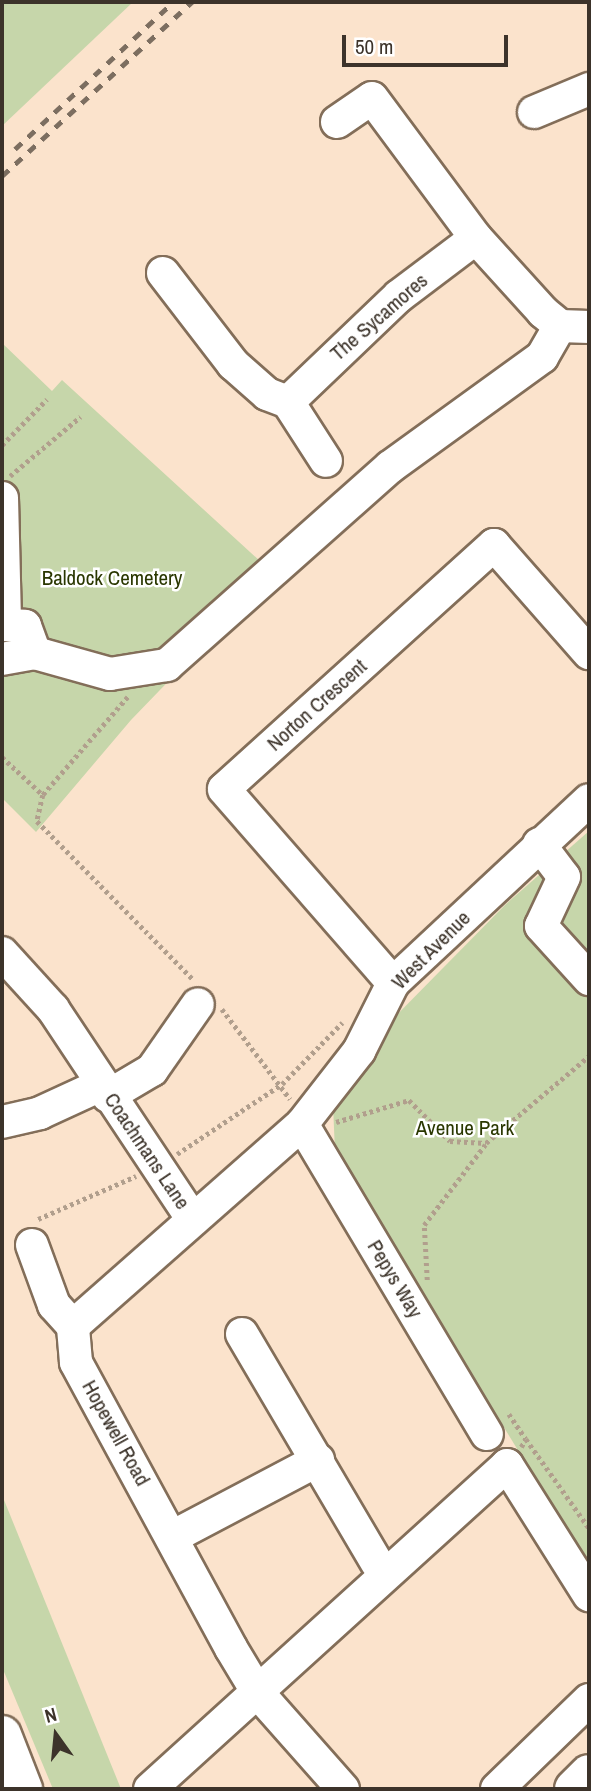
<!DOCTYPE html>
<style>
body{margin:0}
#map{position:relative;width:591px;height:1791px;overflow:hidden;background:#fbe3cc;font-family:"Archivo Narrow",sans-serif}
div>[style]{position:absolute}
.green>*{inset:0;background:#c6d6aa}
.path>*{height:4.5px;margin-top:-2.25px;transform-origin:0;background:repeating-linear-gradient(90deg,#b19f8d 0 3.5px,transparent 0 7px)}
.roads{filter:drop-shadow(2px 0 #836e59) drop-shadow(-2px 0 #836e59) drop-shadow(0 2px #836e59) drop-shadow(0 -2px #836e59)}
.minor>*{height:32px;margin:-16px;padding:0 16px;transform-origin:16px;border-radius:16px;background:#fff}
.major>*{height:38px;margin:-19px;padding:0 19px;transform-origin:19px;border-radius:19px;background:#fff}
.highway>*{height:38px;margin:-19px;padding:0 19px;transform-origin:19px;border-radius:19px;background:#fff}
.rail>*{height:5px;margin-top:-2.5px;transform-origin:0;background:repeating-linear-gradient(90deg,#7c6e60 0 9px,transparent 0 18px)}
span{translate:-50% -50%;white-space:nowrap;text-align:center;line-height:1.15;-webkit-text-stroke:5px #fff;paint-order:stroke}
.street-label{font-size:21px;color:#3c332a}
.park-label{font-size:21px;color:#2a3700}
.frame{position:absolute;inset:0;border:4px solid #3c332a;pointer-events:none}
.north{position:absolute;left:21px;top:1700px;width:70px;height:70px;-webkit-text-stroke:5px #fff;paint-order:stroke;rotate:345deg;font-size:19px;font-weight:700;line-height:28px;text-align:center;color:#3c332a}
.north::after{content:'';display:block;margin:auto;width:24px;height:32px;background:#3c332a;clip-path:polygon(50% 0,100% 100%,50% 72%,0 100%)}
.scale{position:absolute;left:342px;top:35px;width:166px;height:32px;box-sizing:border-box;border:4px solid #3c332a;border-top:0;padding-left:9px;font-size:21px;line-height:24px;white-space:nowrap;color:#3c332a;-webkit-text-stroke:5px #fff;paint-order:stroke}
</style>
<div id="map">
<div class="green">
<div style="clip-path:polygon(2px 2px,133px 2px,2px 126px)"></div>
<div style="clip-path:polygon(2px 343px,52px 391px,62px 380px,273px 573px,131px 720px,36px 832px,2px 798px)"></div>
<div style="clip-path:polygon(589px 831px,589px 1566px,335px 1152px,333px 1104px,379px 1033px,505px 905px)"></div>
<div style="clip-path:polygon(2px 1495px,121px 1789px,53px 1789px,2px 1667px)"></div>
</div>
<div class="path">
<div style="left:2px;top:445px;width:64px;rotate:-45.6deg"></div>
<div style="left:10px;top:476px;width:92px;rotate:-40.1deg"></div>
<div style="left:128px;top:697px;width:130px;rotate:130.9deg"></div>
<div style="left:43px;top:795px;width:27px;rotate:103deg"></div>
<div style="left:37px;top:821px;width:223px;rotate:45.4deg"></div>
<div style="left:2px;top:757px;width:56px;rotate:42.8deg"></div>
<div style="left:222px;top:1009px;width:113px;rotate:52.9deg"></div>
<div style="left:336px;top:1122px;width:76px;rotate:-16.8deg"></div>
<div style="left:409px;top:1100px;width:58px;rotate:45deg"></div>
<div style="left:450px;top:1141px;width:36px;rotate:3deg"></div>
<div style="left:486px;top:1143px;width:135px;rotate:-40.2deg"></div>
<div style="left:177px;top:1154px;width:126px;rotate:-33.7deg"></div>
<div style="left:282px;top:1084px;width:86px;rotate:-45.5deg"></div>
<div style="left:38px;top:1219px;width:107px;rotate:-23.7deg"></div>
<div style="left:427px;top:1280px;width:55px;rotate:-93.1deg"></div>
<div style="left:424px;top:1225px;width:101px;rotate:-52.7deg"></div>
<div style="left:509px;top:1414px;width:30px;rotate:56deg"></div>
<div style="left:521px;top:1447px;width:9px;rotate:-58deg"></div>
<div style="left:526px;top:1439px;width:109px;rotate:54.7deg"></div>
</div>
<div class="roads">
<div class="minor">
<div style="left:534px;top:112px;width:60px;rotate:-22.7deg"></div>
<div style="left:337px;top:122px;width:42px;rotate:-34.4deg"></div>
<div style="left:372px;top:98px;width:174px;rotate:53.4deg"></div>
<div style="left:476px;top:238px;width:100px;rotate:47.8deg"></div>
<div style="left:543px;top:312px;width:22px;rotate:39deg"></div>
<div style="left:560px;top:326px;width:29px;rotate:2deg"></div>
<div style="left:163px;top:273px;width:115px;rotate:52.4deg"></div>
<div style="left:233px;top:364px;width:45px;rotate:41.4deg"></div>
<div style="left:267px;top:394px;width:22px;rotate:21deg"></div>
<div style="left:288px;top:402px;width:153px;rotate:-43.7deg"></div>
<div style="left:399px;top:296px;width:96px;rotate:-37deg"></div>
<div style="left:288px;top:402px;width:70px;rotate:57.2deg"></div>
<div style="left:2px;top:498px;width:125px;rotate:88.6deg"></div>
<div style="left:2px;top:625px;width:23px;rotate:2deg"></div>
<div style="left:25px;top:626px;width:29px;rotate:70deg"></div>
<div style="left:35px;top:653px;width:34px;rotate:170deg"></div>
<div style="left:35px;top:653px;width:78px;rotate:15.6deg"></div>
<div style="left:110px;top:674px;width:58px;rotate:-9deg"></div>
<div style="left:167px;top:665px;width:298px;rotate:-41.6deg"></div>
<div style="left:390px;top:467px;width:188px;rotate:-35.9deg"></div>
<div style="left:542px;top:357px;width:36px;rotate:-60deg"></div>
<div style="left:539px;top:844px;width:41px;rotate:52.9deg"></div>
<div style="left:564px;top:877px;width:54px;rotate:115.1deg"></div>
<div style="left:541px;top:926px;width:72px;rotate:47.8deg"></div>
<div style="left:2px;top:953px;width:76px;rotate:47.7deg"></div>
<div style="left:53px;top:1009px;width:251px;rotate:56.4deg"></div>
<div style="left:393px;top:983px;width:257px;rotate:-131.1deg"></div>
<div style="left:224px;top:789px;width:364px;rotate:-42.1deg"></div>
<div style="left:494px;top:545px;width:144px;rotate:48.7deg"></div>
<div style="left:108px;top:1096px;width:51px;rotate:-30.6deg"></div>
<div style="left:152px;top:1070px;width:80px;rotate:-55.1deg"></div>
<div style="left:2px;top:1122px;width:39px;rotate:-13deg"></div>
<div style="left:40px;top:1113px;width:67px;rotate:-24.7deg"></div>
<div style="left:302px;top:1124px;width:361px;rotate:59.2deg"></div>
<div style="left:32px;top:1245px;width:64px;rotate:69.9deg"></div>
<div style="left:54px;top:1305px;width:28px;rotate:48deg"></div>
<div style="left:242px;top:1334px;width:266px;rotate:59.5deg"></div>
<div style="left:174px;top:1536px;width:163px;rotate:-27.8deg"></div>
<div style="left:150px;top:1789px;width:482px;rotate:-42.2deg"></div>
<div style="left:507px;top:1465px;width:154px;rotate:57.8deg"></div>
<div style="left:343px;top:1789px;width:128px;rotate:-131.5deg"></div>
<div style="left:258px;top:1693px;width:52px;rotate:-121deg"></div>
<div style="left:231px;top:1648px;width:325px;rotate:-118.5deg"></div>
<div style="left:76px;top:1362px;width:36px;rotate:-95deg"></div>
<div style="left:73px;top:1326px;width:305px;rotate:-41.4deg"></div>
<div style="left:302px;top:1124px;width:93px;rotate:-52deg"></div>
<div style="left:359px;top:1051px;width:76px;rotate:-63.4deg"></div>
<div style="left:393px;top:983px;width:268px;rotate:-43deg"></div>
<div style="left:497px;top:1789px;width:128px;rotate:-44.1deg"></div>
</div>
<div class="major">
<div style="left:574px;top:1789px;width:21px;rotate:-45deg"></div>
</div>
<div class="highway">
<div style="left:2px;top:1735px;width:58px;rotate:68.7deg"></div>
</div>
</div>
<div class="rail">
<div style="left:15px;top:149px;width:216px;rotate:-42.9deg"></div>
<div style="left:2px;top:176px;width:258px;rotate:-42.5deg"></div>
</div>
<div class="street-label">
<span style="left:379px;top:317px;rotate:-41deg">The Sycamores</span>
<span style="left:317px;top:705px;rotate:-42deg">Norton Crescent</span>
<span style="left:431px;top:950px;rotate:-45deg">West Avenue</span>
<span style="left:147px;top:1151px;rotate:56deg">Coachmans Lane</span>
<span style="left:395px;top:1279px;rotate:59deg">Pepys Way</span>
<span style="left:116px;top:1433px;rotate:61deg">Hopewell Road</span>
</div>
<div class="park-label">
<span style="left:112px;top:578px">Baldock Cemetery</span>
<span style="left:465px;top:1128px">Avenue Park</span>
</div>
<div class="frame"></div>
<div class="north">N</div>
<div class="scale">50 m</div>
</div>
